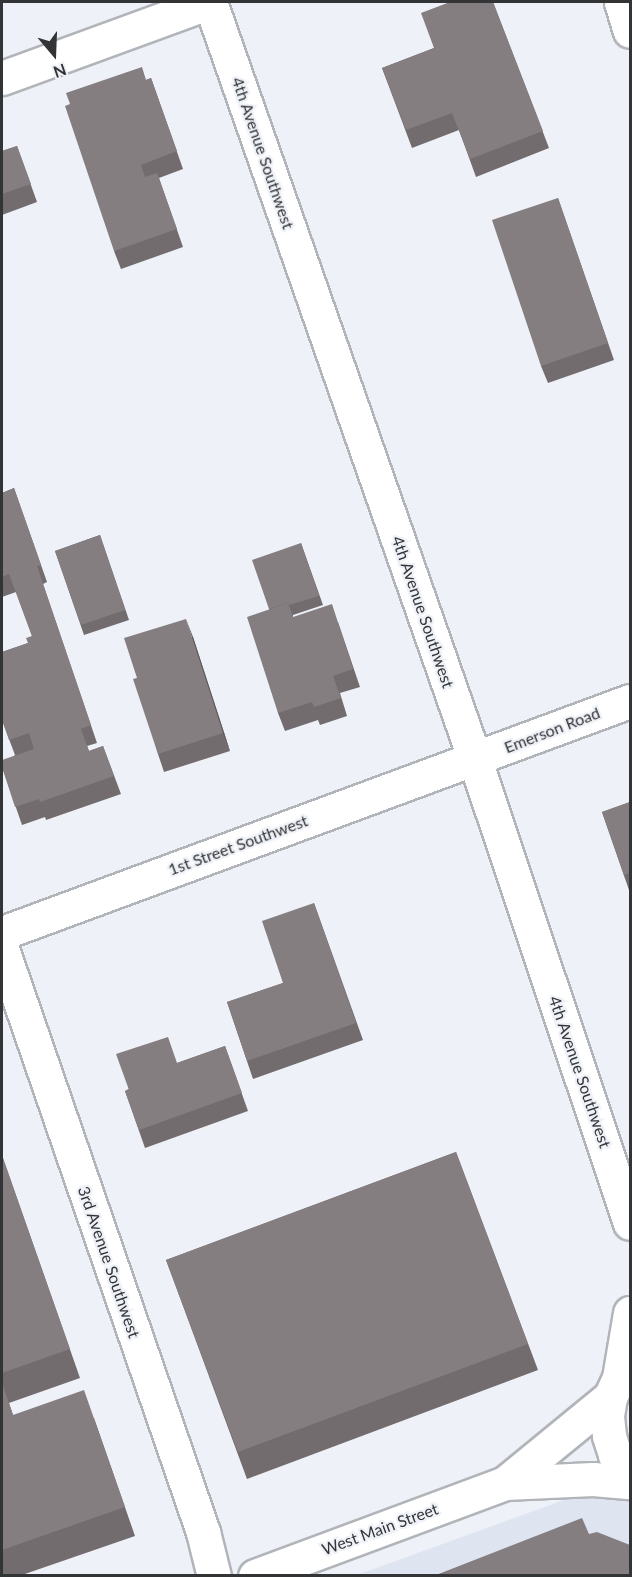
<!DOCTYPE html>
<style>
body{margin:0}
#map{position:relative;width:632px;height:1577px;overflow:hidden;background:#eef1f7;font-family:Lato,sans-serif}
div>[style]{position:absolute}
.built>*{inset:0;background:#dee5f1}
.roads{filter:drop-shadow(2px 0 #b1b4b9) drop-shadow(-2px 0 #b1b4b9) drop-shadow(0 2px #b1b4b9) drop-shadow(0 -2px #b1b4b9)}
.street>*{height:33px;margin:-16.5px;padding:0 16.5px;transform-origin:16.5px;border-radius:16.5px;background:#fff}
.secondary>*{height:33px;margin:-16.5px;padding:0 16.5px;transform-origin:16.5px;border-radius:16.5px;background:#fff}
.wall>*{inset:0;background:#726c6e}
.shaded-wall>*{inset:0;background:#5c585a}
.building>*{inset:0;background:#847e80}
span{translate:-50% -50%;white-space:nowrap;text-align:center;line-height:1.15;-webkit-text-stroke:4.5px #eef1f7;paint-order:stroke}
.street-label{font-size:16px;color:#333436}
.frame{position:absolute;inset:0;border:3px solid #333436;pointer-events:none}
.north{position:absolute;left:24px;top:24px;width:60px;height:60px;-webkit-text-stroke:4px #eef1f7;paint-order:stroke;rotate:161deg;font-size:16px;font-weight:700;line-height:24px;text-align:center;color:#333436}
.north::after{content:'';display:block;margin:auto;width:21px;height:27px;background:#333436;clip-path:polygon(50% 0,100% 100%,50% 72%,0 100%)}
</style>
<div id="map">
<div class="built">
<div style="clip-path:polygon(630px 1476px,630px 1575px,357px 1575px)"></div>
</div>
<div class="roads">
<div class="street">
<div style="left:621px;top:2px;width:30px;rotate:73deg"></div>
<div style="left:2px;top:78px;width:221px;rotate:-20.1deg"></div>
<div style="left:2px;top:933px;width:669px;rotate:-20.28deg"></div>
<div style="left:2px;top:949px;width:617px;rotate:70.98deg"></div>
<div style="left:203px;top:1532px;width:45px;rotate:76deg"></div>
</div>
<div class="secondary">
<div style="left:210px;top:2px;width:803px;rotate:70.73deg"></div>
<div style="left:475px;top:760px;width:488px;rotate:71.5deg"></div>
<div style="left:630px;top:1365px;width:17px;rotate:130deg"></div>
<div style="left:619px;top:1378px;width:21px;rotate:115deg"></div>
<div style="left:610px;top:1397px;width:19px;rotate:99deg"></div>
<div style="left:607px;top:1416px;width:20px;rotate:84deg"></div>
<div style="left:609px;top:1436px;width:20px;rotate:72deg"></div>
<div style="left:615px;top:1455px;width:24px;rotate:52deg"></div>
<div style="left:619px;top:1378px;width:66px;rotate:-80.4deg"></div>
<div style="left:505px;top:1483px;width:136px;rotate:-39.3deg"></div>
<div style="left:255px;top:1576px;width:267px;rotate:-20.4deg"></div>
<div style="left:505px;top:1483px;width:88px;rotate:-2.6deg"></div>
<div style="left:593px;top:1479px;width:37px;rotate:5deg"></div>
</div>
</div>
<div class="wall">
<div style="clip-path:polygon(493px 2px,549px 148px,476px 177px,459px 130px,412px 148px,382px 68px,434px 48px)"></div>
<div style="clip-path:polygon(151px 78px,183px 169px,159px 178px,183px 247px,121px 269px,114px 251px,146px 80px)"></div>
<div style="clip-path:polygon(17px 146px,37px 202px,2px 215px,2px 151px)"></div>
<div style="clip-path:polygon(558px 198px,614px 360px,548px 383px,541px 366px)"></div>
<div style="clip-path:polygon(14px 488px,47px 582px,43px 584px,97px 743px,87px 746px,89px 751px,103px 746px,121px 794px,46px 820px,45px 817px,22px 825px,2px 767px,15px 755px,3px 723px,2px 723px,2px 652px,28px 643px,32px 636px,16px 592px,2px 597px,2px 493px)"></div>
<div style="clip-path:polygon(100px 535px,129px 620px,84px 635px,55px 551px)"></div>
<div style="clip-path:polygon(301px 543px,323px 605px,293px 615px,293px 617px,338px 622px,360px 687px,340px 693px,347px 716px,320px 725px,318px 720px,285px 731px,278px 713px,269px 609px)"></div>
<div style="clip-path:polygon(193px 637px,230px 751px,164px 772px,158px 754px,137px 678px)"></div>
<div style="clip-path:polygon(630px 802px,630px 893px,602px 812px)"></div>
<div style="clip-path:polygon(314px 903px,363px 1040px,253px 1079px,227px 1002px,283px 983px)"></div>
<div style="clip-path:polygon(225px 1046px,248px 1111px,145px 1148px,125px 1091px,177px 1063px)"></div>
<div style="clip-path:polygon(456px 1152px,538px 1370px,247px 1479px,166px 1260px)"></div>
<div style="clip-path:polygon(2px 1155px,80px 1378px,9px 1403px,13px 1415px,94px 1418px,135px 1536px,22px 1575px,2px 1575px)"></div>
</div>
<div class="shaded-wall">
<div style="clip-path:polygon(186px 619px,193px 637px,230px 751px,223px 733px)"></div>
</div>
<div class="building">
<div style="clip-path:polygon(450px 2px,493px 2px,543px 131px,470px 159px,452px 113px,406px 130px,382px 68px,434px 48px,421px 13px)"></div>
<div style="clip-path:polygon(142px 67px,146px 80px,151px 78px,177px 151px,141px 165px,145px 177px,157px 173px,177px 229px,114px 251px,65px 106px,70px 104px,66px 93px)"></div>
<div style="clip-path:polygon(17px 146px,31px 184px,2px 194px,2px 151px)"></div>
<div style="clip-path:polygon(558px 198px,608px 343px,541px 366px,492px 220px)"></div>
<div style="clip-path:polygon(14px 488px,41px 565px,37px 566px,91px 725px,81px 729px,89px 751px,103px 746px,114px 776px,40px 802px,39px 799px,15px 807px,2px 767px,2px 760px,34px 749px,29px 733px,9px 740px,2px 719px,2px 652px,28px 643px,26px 638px,32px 636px,9px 574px,2px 577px,2px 493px)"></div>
<div style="clip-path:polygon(100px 535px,125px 610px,81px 625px,55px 551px)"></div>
<div style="clip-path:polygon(301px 543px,319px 596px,289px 605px,288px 603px,269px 609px,252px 560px)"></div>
<div style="clip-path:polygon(288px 603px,293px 617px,332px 604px,353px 669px,333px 676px,341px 698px,314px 707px,312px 702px,278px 713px,247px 617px)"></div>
<div style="clip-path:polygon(186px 619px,223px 733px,158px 754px,133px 679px,137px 678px,124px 638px)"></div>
<div style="clip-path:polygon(630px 802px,630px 873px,624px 875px,602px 812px)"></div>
<div style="clip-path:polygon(314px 903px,356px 1023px,247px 1061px,227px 1002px,283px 983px,262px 921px)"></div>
<div style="clip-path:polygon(168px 1037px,177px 1063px,225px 1046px,242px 1093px,139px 1130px,125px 1091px,129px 1090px,116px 1054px)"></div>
<div style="clip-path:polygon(456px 1152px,528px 1344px,238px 1452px,166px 1260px)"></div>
<div style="clip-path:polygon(2px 1156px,70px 1349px,2px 1373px)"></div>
<div style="clip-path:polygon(2px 1383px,13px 1415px,84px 1390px,125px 1507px,2px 1550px)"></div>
<div style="clip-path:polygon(582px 1518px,589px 1534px,597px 1532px,630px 1545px,630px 1575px,436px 1575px)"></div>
</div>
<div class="street-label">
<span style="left:263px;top:153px;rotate:71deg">4th Avenue Southwest</span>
<span style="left:423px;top:612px;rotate:71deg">4th Avenue Southwest</span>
<span style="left:552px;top:730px;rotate:-21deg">Emerson Road</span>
<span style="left:238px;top:845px;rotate:-20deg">1st Street Southwest</span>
<span style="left:580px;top:1072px;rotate:71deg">4th Avenue Southwest</span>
<span style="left:109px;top:1262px;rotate:71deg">3rd Avenue Southwest</span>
<span style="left:380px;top:1529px;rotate:-20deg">West Main Street</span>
</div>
<div class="frame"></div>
<div class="north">N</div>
</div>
